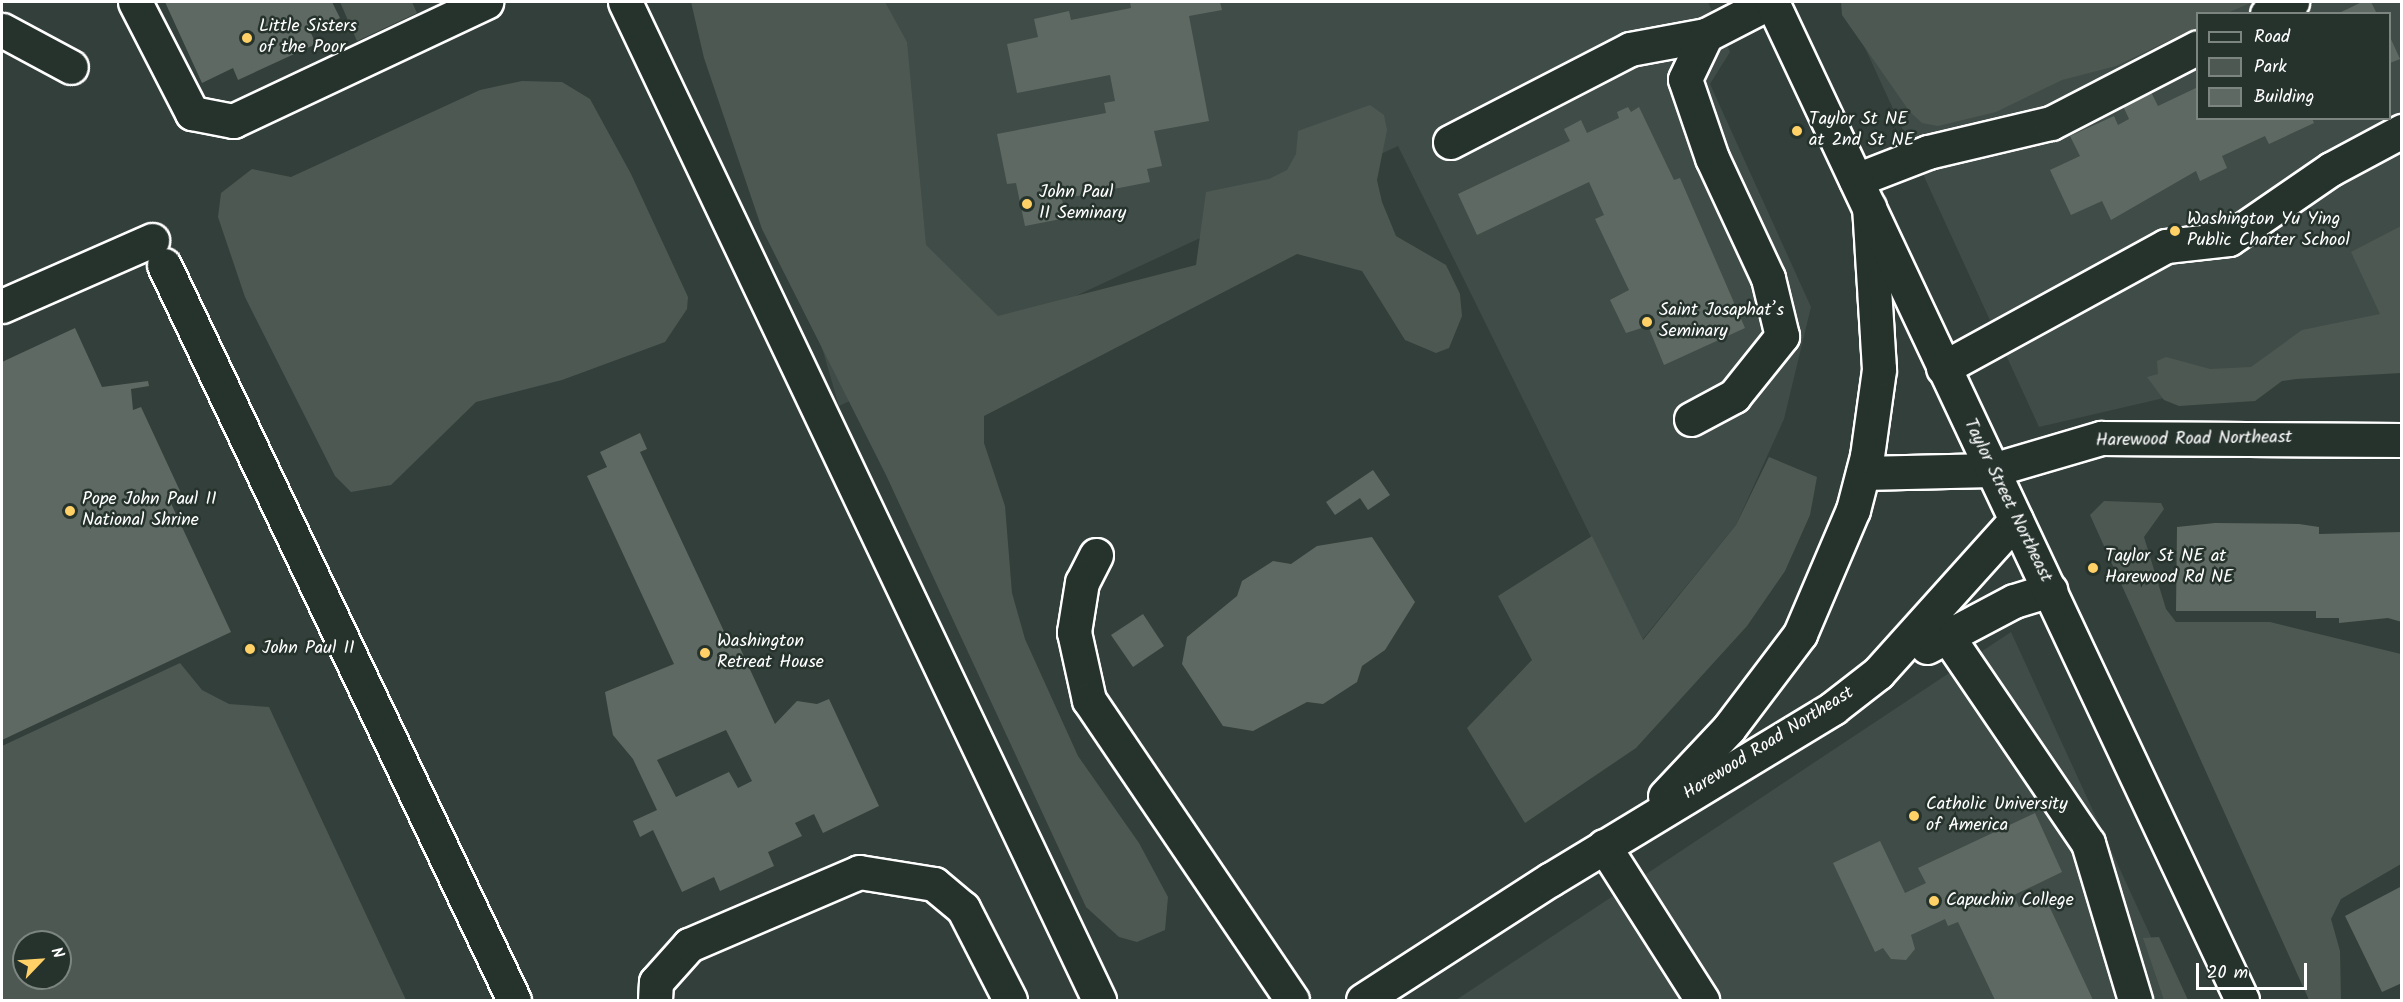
<!DOCTYPE html>
<meta charset="utf-8">
<style>
body{margin:0}
#map{position:relative;width:2403px;height:1002px;overflow:hidden;background:#333f3a;font-family:Kalam,sans-serif}
div>[style]{position:absolute}
.built>*{inset:0;background:#404c47}
.green>*{inset:0;background:#4d5853}
.building>*{inset:0;background:#5f6964}
.roads{filter:drop-shadow(2px 0 #fff) drop-shadow(-2px 0 #fff) drop-shadow(0 2px #fff) drop-shadow(0 -2px #fff)}
.minor>*{height:33px;margin:-16.5px;padding:0 16.5px;transform-origin:16.5px;border-radius:16.5px;background:#26332d}
.major>*{height:33px;margin:-16.5px;padding:0 16.5px;transform-origin:16.5px;border-radius:16.5px;background:#26332d}
.dots>*{width:16px;height:16px;translate:-50% -50%;box-sizing:border-box;border:3px solid #26332d;border-radius:50%}
span{translate:-50% -50%;white-space:nowrap;text-align:center;line-height:1.15;-webkit-text-stroke:5px #26332d;paint-order:stroke}
.poi-label{font-size:18px;color:#fff}
.left{translate:0 -50%;text-align:left}
.street-label{font-size:18px;color:#fff}
.frame{position:absolute;inset:0;border:3px solid #fff;pointer-events:none}
.legend{position:absolute;left:2196px;top:12px;width:195px;height:108px;box-sizing:border-box;background:#26332d;border:2px solid #7d8581;margin:0;padding:8px 10px;list-style:none;font-size:18px;color:#fff}
.legend li{display:flex;align-items:center;gap:12px;height:30px}
.legend b{width:30px;border:2px solid #7d8581}
.north{position:absolute;left:12px;top:930px;width:60px;height:60px;box-sizing:border-box;background:#26332d;border:2px solid #7d8581;border-radius:50%;rotate:65deg;font-size:16px;font-weight:700;line-height:24px;text-align:center;color:#fff}
.north::after{content:'';display:block;margin:auto;width:21px;height:27px;background:#ffd166;clip-path:polygon(50% 0,100% 100%,50% 72%,0 100%)}
.scale{position:absolute;left:2196px;top:963px;width:111px;height:27px;box-sizing:border-box;border:3px solid #fff;border-top:0;padding-left:8px;font-size:18px;line-height:21px;white-space:nowrap;color:#fff;-webkit-text-stroke:4px #26332d;paint-order:stroke}
</style>
<div id="map">
<div class="built">
<div style="clip-path:polygon(721px 2px,1708px 2px,1730px 52px,1710px 84px,1811px 307px,1784px 419px,1736px 525px,1642px 640px,1398px 146px,839px 406px)"></div>
<div style="clip-path:polygon(evenodd,1844px 2px,2401px 2px,2401px 343px,2039px 427px,1844px 2px,2198px 14px,2390px 14px,2390px 118px,2198px 118px,2198px 14px)"></div>
<div style="clip-path:polygon(2011px 632px,2180px 1000px,1456px 1000px)"></div>
</div>
<div class="green">
<div style="clip-path:polygon(340px 2px,412px 2px,417px 13px,357px 41px)"></div>
<div style="clip-path:polygon(691px 2px,885px 2px,907px 42px,926px 245px,998px 316px,1196px 265px,1206px 192px,1269px 179px,1287px 170px,1296px 154px,1298px 131px,1370px 105px,1384px 115px,1387px 130px,1377px 180px,1382px 202px,1396px 236px,1446px 265px,1460px 294px,1462px 316px,1449px 348px,1436px 353px,1405px 340px,1362px 271px,1297px 254px,984px 416px,984px 443px,1005px 506px,1012px 593px,1025px 639px,1078px 756px,1139px 843px,1168px 897px,1165px 930px,1137px 942px,1119px 937px,1086px 907px,886px 475px,762px 229px,704px 58px)"></div>
<div style="clip-path:polygon(1841px 2px,2253px 2px,2227px 13px,2198px 14px,2197px 27px,2116px 66px,2062px 80px,1996px 112px,1938px 126px,1922px 123px,1910px 112px,1842px 15px)"></div>
<div style="clip-path:polygon(522px 81px,562px 82px,590px 99px,631px 174px,688px 297px,687px 309px,665px 342px,562px 380px,476px 402px,391px 485px,351px 492px,335px 476px,245px 297px,218px 217px,221px 193px,252px 169px,291px 177px,480px 90px)"></div>
<div style="clip-path:polygon(2401px 226px,2401px 373px,2296px 379px,2282px 381px,2255px 401px,2179px 406px,2164px 400px,2147px 377px,2158px 374px,2157px 361px,2166px 357px,2210px 369px,2251px 367px,2302px 330px,2380px 314px,2351px 252px)"></div>
<div style="clip-path:polygon(1769px 457px,1817px 477px,1810px 515px,1785px 571px,1747px 626px,1636px 748px,1525px 823px,1467px 728px,1532px 660px,1498px 596px,1592px 536px,1643px 640px,1736px 525px)"></div>
<div style="clip-path:polygon(2104px 501px,2161px 503px,2164px 509px,2144px 537px,2166px 609px,2176px 622px,2270px 622px,2401px 654px,2401px 864px,2341px 899px,2331px 919px,2340px 951px,2341px 1000px,2309px 1000px,2090px 515px)"></div>
<div style="clip-path:polygon(evenodd,180px 663px,202px 690px,229px 704px,269px 707px,406px 1000px,2px 1000px,2px 746px,180px 663px,24px 942px,60px 942px,60px 978px,24px 978px,24px 942px)"></div>
<div style="clip-path:polygon(2159px 937px,2188px 1000px,2164px 1000px,2143px 938px)"></div>
</div>
<div class="building">
<div style="clip-path:polygon(165px 2px,332px 2px,340px 18px,310px 31px,316px 44px,238px 80px,233px 68px,202px 83px)"></div>
<div style="clip-path:polygon(1130px 2px,1220px 2px,1222px 10px,1189px 16px,1209px 121px,1154px 131px,1162px 166px,1147px 169px,1150px 182px,1062px 199px,1066px 218px,1025px 226px,1016px 183px,1007px 184px,997px 134px,1106px 113px,1104px 103px,1115px 101px,1110px 75px,1017px 93px,1007px 44px,1038px 37px,1034px 19px,1069px 11px,1071px 20px,1131px 8px)"></div>
<div style="clip-path:polygon(2362px 2px,2371px 2px,2377px 14px,2337px 14px)"></div>
<div style="clip-path:polygon(2390px 37px,2400px 59px,2390px 63px)"></div>
<div style="clip-path:polygon(2147px 84px,2158px 106px,2198px 87px,2198px 118px,2312px 118px,2314px 123px,2269px 144px,2265px 136px,2222px 156px,2227px 168px,2200px 181px,2196px 171px,2111px 220px,2102px 201px,2071px 215px,2050px 170px,2080px 156px,2070px 136px,2114px 116px,2118px 125px,2129px 119px,2119px 97px)"></div>
<div style="clip-path:polygon(1628px 107px,1631px 112px,1639px 107px,1674px 180px,1680px 178px,1745px 328px,1664px 365px,1648px 326px,1626px 333px,1610px 300px,1629px 290px,1595px 219px,1604px 215px,1589px 182px,1477px 235px,1458px 194px,1570px 141px,1564px 129px,1581px 120px,1587px 133px,1619px 118px,1617px 112px)"></div>
<div style="clip-path:polygon(75px 328px,102px 387px,148px 381px,149px 386px,131px 389px,133px 410px,141px 407px,180px 491px,168px 497px,231px 632px,2px 740px,2px 362px)"></div>
<div style="clip-path:polygon(evenodd,640px 433px,647px 449px,640px 452px,729px 642px,736px 639px,775px 724px,797px 701px,817px 704px,829px 699px,879px 806px,823px 833px,814px 814px,795px 823px,802px 836px,768px 852px,774px 866px,720px 891px,714px 877px,682px 892px,653px 830px,640px 837px,633px 821px,657px 810px,633px 759px,613px 735px,609px 715px,605px 692px,674px 664px,587px 476px,607px 467px,600px 452px,640px 433px,726px 730px,752px 781px,738px 788px,729px 772px,676px 797px,657px 760px,726px 730px)"></div>
<div style="clip-path:polygon(1373px 470px,1390px 495px,1368px 510px,1360px 498px,1335px 515px,1326px 502px)"></div>
<div style="clip-path:polygon(2215px 523px,2299px 524px,2319px 527px,2319px 534px,2402px 532px,2402px 622px,2388px 618px,2339px 623px,2339px 618px,2316px 618px,2316px 611px,2176px 611px,2177px 527px)"></div>
<div style="clip-path:polygon(1372px 537px,1415px 602px,1385px 650px,1362px 666px,1357px 682px,1323px 704px,1307px 702px,1253px 731px,1223px 726px,1182px 664px,1187px 637px,1237px 596px,1242px 581px,1273px 561px,1291px 564px,1317px 546px)"></div>
<div style="clip-path:polygon(1143px 614px,1164px 646px,1133px 667px,1111px 635px)"></div>
<div style="clip-path:polygon(2035px 813px,2062px 872px,2014px 895px,2019px 907px,2044px 895px,2093px 1000px,1995px 1000px,1958px 922px,1948px 926px,1945px 919px,1911px 935px,1915px 949px,1906px 960px,1891px 959px,1883px 948px,1875px 952px,1833px 863px,1880px 841px,1905px 893px,1926px 883px,1918px 868px)"></div>
<div style="clip-path:polygon(2402px 886px,2402px 983px,2382px 992px,2345px 916px)"></div>
</div>
<div class="roads">
<div class="minor">
<div style="left:135px;top:2px;width:125px;rotate:62.8deg"></div>
<div style="left:192px;top:113px;width:42px;rotate:11deg"></div>
<div style="left:233px;top:121px;width:280px;rotate:-25.2deg"></div>
<div style="left:625px;top:2px;width:1105px;rotate:64.59deg"></div>
<div style="left:2267px;top:14px;width:28px;rotate:-26deg"></div>
<div style="left:2px;top:30px;width:78px;rotate:28.2deg"></div>
<div style="left:1450px;top:142px;width:203px;rotate:-27.3deg"></div>
<div style="left:1630px;top:49px;width:77px;rotate:-10.4deg"></div>
<div style="left:1856px;top:180px;width:77px;rotate:-21.3deg"></div>
<div style="left:1928px;top:152px;width:126px;rotate:-13.3deg"></div>
<div style="left:2051px;top:123px;width:165px;rotate:-27.3deg"></div>
<div style="left:164px;top:265px;width:814px;rotate:64.54deg"></div>
<div style="left:2px;top:306px;width:164px;rotate:-23.7deg"></div>
<div style="left:1943px;top:368px;width:254px;rotate:-28.7deg"></div>
<div style="left:2166px;top:246px;width:63px;rotate:-6.3deg"></div>
<div style="left:2229px;top:239px;width:124px;rotate:-34.5deg"></div>
<div style="left:2331px;top:169px;width:81px;rotate:-28.2deg"></div>
<div style="left:1691px;top:419px;width:49px;rotate:-28.1deg"></div>
<div style="left:1734px;top:396px;width:77px;rotate:-51.3deg"></div>
<div style="left:1782px;top:336px;width:60px;rotate:-103.6deg"></div>
<div style="left:1768px;top:278px;width:132px;rotate:-115deg"></div>
<div style="left:1712px;top:158px;width:83px;rotate:-108.9deg"></div>
<div style="left:1685px;top:79px;width:49px;rotate:-64.5deg"></div>
<div style="left:1706px;top:35px;width:72px;rotate:-27.3deg"></div>
<div style="left:1863px;top:473px;width:129px;rotate:-1.3deg"></div>
<div style="left:1992px;top:470px;width:114px;rotate:-16.4deg"></div>
<div style="left:2101px;top:438px;width:301px;rotate:0.4deg"></div>
<div style="left:1096px;top:555px;width:30px;rotate:117deg"></div>
<div style="left:1082px;top:582px;width:51px;rotate:99.1deg"></div>
<div style="left:1074px;top:632px;width:70px;rotate:77.6deg"></div>
<div style="left:1089px;top:700px;width:362px;rotate:55.9deg"></div>
<div style="left:1933px;top:615px;width:276px;rotate:55.8deg"></div>
<div style="left:2088px;top:843px;width:164px;rotate:73.3deg"></div>
<div style="left:1927px;top:647px;width:98px;rotate:-27.9deg"></div>
<div style="left:2014px;top:601px;width:38px;rotate:-17deg"></div>
<div style="left:1665px;top:796px;width:93px;rotate:-46.7deg"></div>
<div style="left:1729px;top:728px;width:118px;rotate:-52.9deg"></div>
<div style="left:1800px;top:634px;width:135px;rotate:-66.9deg"></div>
<div style="left:1853px;top:510px;width:56px;rotate:-75.5deg"></div>
<div style="left:1867px;top:456px;width:88px;rotate:-82.1deg"></div>
<div style="left:1879px;top:369px;width:162px;rotate:-93.5deg"></div>
<div style="left:1604px;top:846px;width:183px;rotate:57.5deg"></div>
<div style="left:655px;top:1000px;width:18px;rotate:-87deg"></div>
<div style="left:656px;top:982px;width:50px;rotate:-48.3deg"></div>
<div style="left:689px;top:945px;width:185px;rotate:-23.2deg"></div>
<div style="left:859px;top:872px;width:76px;rotate:9.1deg"></div>
<div style="left:934px;top:884px;width:38px;rotate:40deg"></div>
<div style="left:963px;top:908px;width:103px;rotate:62.9deg"></div>
<div style="left:1363px;top:1000px;width:224px;rotate:-32.8deg"></div>
<div style="left:1551px;top:879px;width:330px;rotate:-31.2deg"></div>
<div style="left:1833px;top:708px;width:57px;rotate:-37.9deg"></div>
<div style="left:1878px;top:673px;width:206px;rotate:-48deg"></div>
</div>
<div class="major">
<div style="left:1772px;top:2px;width:1103px;rotate:64.78deg"></div>
</div>
</div>
<div class="dots">
<div style="left:247px;top:38px;background:#ffd166"></div>
<div style="left:1797px;top:131px;background:#ffd166"></div>
<div style="left:1027px;top:204px;background:#ffd166"></div>
<div style="left:2175px;top:231px;background:#ffd166"></div>
<div style="left:1647px;top:322px;background:#ffd166"></div>
<div style="left:70px;top:511px;background:#ffd166"></div>
<div style="left:2093px;top:568px;background:#ffd166"></div>
<div style="left:250px;top:649px;background:#ffd166"></div>
<div style="left:705px;top:653px;background:#ffd166"></div>
<div style="left:1914px;top:816px;background:#ffd166"></div>
<div style="left:1934px;top:901px;background:#ffd166"></div>
</div>
<div class="poi-label">
<span class="left" style="left:259px;top:38px">Little Sisters<br>of the Poor</span>
<span class="left" style="left:1809px;top:131px">Taylor St NE<br>at 2nd St NE</span>
<span class="left" style="left:1039px;top:204px">John Paul<br>II Seminary</span>
<span class="left" style="left:2187px;top:231px">Washington Yu Ying<br>Public Charter School</span>
<span class="left" style="left:1659px;top:322px">Saint Josaphat’s<br>Seminary</span>
<span class="left" style="left:82px;top:511px">Pope John Paul II<br>National Shrine</span>
<span class="left" style="left:2105px;top:568px">Taylor St NE at<br>Harewood Rd NE</span>
<span class="left" style="left:717px;top:653px">Washington<br>Retreat House</span>
<span class="left" style="left:262px;top:649px">John Paul II</span>
<span class="left" style="left:1926px;top:816px">Catholic University<br>of America</span>
<span class="left" style="left:1946px;top:901px">Capuchin College</span>
</div>
<div class="street-label">
<span style="left:2194px;top:440px;rotate:-1deg">Harewood Road Northeast</span>
<span style="left:2007px;top:501px;rotate:64deg">Taylor Street Northeast</span>
<span style="left:1769px;top:744px;rotate:-32deg">Harewood Road Northeast</span>
</div>
<div class="frame"></div>
<ul class="legend">
<li><b style="height:8px;background:#26332d"></b>Road</li>
<li><b style="height:16px;background:#4d5853"></b>Park</li>
<li><b style="height:16px;background:#5f6964"></b>Building</li>
</ul>
<div class="north">N</div>
<div class="scale">20 m</div>
</div>
